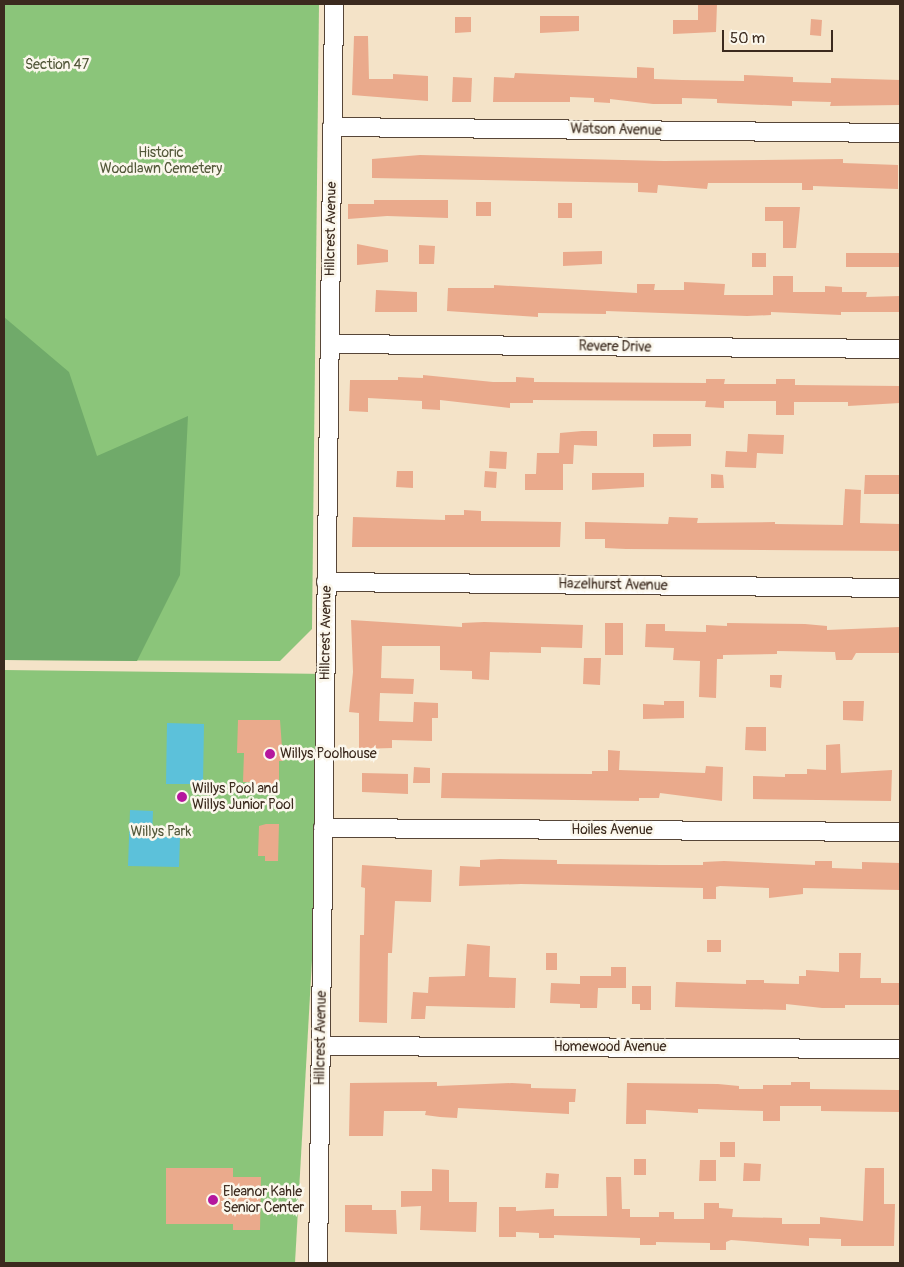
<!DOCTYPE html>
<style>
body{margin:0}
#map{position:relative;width:904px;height:1267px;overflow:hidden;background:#f4e3c8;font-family:Pangolin,sans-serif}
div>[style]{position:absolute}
.green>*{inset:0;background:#8bc57a}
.forest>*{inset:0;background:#70aa6a}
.water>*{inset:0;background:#5cc1da}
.building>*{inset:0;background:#eaaa8c}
.roads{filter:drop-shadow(1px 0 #574638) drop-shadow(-1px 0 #574638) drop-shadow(0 1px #574638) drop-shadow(0 -1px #574638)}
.minor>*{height:18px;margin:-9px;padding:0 9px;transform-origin:9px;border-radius:9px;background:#fff}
.dots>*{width:14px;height:14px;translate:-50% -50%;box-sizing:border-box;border:2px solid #fbf7ec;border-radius:50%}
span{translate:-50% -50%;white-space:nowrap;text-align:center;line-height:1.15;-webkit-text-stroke:5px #fbf7ec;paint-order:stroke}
.park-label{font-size:14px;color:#53583a}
.street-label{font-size:14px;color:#3b2a1e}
.poi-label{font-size:14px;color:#3b2a1e}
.left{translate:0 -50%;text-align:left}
.frame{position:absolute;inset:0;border:5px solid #3b2a1e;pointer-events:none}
.scale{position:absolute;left:722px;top:30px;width:111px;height:22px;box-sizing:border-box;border:2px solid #3b2a1e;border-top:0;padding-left:6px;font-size:15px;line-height:18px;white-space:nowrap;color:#3b2a1e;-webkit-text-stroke:4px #fbf7ec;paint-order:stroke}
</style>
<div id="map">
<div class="green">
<div style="clip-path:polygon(4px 4px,319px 4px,312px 629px,280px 661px,4px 660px)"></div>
<div style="clip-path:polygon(4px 670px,328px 674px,295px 1263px,4px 1263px)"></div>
</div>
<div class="forest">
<div style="clip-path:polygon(4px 317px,69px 372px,97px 456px,188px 416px,180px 575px,137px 661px,4px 660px)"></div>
</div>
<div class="water">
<div style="clip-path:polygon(167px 723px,204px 724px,203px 784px,166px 784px)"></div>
<div style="clip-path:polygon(130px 810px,153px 811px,152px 837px,180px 837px,179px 867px,128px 866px)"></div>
</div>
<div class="building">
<div style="clip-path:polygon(698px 4px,717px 4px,716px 32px,673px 34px,673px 20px,698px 20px)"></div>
<div style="clip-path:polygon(540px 16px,579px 16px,579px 31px,540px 33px)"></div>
<div style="clip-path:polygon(455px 17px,471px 17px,471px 32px,455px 33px)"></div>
<div style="clip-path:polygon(811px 19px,822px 20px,821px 36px,810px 35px)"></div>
<div style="clip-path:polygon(354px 36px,368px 36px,369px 79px,393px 79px,393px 74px,428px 76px,428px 101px,352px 95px)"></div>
<div style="clip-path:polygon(637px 67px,654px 68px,654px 79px,682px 80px,744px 81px,744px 75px,793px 77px,793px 82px,831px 83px,831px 78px,900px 80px,900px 105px,830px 106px,831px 102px,792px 101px,792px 106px,717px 103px,717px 99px,682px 98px,682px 104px,653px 104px,610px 99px,610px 103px,594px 102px,594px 98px,570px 97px,570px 102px,493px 102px,494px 77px,514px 78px,515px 73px,637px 78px)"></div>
<div style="clip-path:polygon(453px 77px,472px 78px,471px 102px,452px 102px)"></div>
<div style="clip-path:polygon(420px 155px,664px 161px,843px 159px,843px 163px,898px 165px,898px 189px,813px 186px,813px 190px,802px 190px,802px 183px,708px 183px,707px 189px,658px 185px,657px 193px,638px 192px,638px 183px,372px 178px,372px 159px)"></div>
<div style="clip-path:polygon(374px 200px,448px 200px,448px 218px,387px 216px,348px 219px,348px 204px,374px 204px)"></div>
<div style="clip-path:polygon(476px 202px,491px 202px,491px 216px,476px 216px)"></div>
<div style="clip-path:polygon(558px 203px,572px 203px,572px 218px,558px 218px)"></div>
<div style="clip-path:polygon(765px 207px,800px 207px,796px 248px,783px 248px,783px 221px,765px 221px)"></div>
<div style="clip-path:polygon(357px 244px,388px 250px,388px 262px,357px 265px)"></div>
<div style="clip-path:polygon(419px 245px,435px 246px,434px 264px,419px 264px)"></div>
<div style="clip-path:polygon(602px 251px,602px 264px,563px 266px,563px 252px)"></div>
<div style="clip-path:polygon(752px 253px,766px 253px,766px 267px,752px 267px)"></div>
<div style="clip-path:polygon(846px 253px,900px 253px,900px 267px,846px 267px)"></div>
<div style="clip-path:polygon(773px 276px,793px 276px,793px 292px,825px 292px,825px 286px,842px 287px,842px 292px,867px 292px,866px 297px,900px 296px,900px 312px,841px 312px,841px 315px,771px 312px,771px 315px,747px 316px,606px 311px,606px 314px,538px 313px,538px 317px,447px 311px,448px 288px,494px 288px,494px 285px,637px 293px,637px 284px,655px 284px,654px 290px,684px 290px,684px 282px,725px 284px,724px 295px,773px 295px)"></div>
<div style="clip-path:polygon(376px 290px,417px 292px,417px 312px,375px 312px)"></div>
<div style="clip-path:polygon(423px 375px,493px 382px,516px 382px,516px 377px,534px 378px,534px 382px,706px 383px,706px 379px,725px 379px,724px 384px,776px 384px,776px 379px,795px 379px,795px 385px,900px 386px,900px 403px,848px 406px,848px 402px,794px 402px,794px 415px,776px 415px,776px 401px,724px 401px,724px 408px,705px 407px,706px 401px,533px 400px,533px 403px,510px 403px,510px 408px,440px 400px,440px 410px,422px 409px,422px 401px,368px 398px,368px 412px,349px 411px,350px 380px,398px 380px,398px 377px,423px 378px)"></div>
<div style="clip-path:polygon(582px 431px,597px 431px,597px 446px,574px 445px,573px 464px,563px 464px,563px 490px,525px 490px,525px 474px,536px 474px,537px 453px,559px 453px,560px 433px)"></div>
<div style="clip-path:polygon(653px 434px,691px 434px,691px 446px,653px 447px)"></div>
<div style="clip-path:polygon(748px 434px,784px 435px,783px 454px,757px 453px,756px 468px,725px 467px,726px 451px,747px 452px)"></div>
<div style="clip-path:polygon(490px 451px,507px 452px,506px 469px,489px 468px)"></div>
<div style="clip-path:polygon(397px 471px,413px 471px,413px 488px,396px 487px)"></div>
<div style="clip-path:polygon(485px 471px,497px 472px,496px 488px,484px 487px)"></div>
<div style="clip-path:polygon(592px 473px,644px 473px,644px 487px,592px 490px)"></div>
<div style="clip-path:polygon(711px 474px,723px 475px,724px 488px,711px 488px)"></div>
<div style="clip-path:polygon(865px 475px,900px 475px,900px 494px,864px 494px)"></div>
<div style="clip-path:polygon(845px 489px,861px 490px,860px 523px,900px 524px,900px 551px,626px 549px,605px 548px,605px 539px,585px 539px,585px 522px,668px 524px,669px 517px,698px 518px,697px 523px,775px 522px,775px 524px,843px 525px)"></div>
<div style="clip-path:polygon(464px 510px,481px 511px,481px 521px,561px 522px,560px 547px,352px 547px,353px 517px,445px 520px,445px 515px,464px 515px)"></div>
<div style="clip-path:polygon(351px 620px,462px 627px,462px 623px,484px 622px,583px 625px,582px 648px,541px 647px,541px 653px,490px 652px,489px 680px,472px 679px,472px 671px,440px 670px,440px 646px,382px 646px,381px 678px,414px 679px,413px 694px,380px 693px,379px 721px,413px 722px,414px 702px,438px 703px,438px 718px,432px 718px,432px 741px,392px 740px,392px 748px,359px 749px,359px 713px,349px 712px,353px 672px)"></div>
<div style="clip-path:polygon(605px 623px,623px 623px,623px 655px,605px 655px)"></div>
<div style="clip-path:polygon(727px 623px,805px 624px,827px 626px,827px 630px,900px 627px,900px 653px,856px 653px,852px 660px,836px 660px,835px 652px,777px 651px,777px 654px,723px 655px,723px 659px,717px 659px,716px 698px,699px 697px,700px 661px,673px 660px,674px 648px,645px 647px,646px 624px,665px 624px,665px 631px,706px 632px,706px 625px,727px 626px)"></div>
<div style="clip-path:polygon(584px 658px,601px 658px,600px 685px,583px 684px)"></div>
<div style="clip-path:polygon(770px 675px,782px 675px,781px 688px,770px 687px)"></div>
<div style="clip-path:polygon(664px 701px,684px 701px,684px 718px,643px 719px,643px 704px,664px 705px)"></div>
<div style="clip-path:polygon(843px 701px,864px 701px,863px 721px,843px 720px)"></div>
<div style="clip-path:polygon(238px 720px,280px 720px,283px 761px,279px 761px,279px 782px,275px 782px,275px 790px,252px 790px,252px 782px,243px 782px,244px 753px,237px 753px)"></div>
<div style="clip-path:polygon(746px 727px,766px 727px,766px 751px,745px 750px)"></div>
<div style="clip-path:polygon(840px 744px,841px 773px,892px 770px,891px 801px,753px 799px,753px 776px,785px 777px,785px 774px,807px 774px,807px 769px,826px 770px,826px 745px)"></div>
<div style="clip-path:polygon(608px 750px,620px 751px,619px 770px,705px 773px,706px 766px,723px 767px,722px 801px,660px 793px,659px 798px,639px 798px,639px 801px,441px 798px,442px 773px,592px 774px,592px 771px,608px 771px)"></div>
<div style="clip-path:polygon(414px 767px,430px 768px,430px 783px,413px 783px)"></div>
<div style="clip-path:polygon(362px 773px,408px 774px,408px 794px,362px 792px)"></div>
<div style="clip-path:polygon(266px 824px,279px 824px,278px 861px,265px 861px,265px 856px,258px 856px,259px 826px)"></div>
<div style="clip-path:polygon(500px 859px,557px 860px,557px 864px,661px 865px,703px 865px,703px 862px,724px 861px,815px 865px,815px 861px,832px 861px,832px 868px,862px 869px,862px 862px,900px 863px,900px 890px,803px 888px,803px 894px,769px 898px,769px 888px,720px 886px,716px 887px,716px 899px,703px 899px,703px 888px,521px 884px,459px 886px,460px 866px,480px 867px,480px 860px)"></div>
<div style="clip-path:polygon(362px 865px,432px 870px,431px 902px,395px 901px,392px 953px,388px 953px,387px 1023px,359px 1022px,360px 935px,364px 935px,365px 888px,361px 887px)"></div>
<div style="clip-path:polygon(707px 940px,721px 940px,721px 952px,707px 952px)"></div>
<div style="clip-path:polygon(467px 944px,490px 946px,489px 977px,516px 978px,515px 1008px,426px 1006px,425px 1019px,411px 1019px,413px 992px,428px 993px,429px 977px,465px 976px)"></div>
<div style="clip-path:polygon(546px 953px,557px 953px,557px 970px,546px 970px)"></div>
<div style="clip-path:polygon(839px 953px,861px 953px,860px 978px,881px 978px,881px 983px,900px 983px,900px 1005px,845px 1005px,845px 1008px,822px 1008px,786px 1004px,786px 1010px,675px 1007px,676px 982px,746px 984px,746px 980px,764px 980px,764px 983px,799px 984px,799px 976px,806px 976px,806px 970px,839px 972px)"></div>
<div style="clip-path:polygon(611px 967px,626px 967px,626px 988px,598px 988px,597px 1008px,580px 1008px,580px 1004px,550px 1003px,551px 983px,580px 984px,580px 976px,611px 976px)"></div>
<div style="clip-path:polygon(632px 986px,651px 986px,651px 1010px,640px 1010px,640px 1004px,632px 1004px)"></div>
<div style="clip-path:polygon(437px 1082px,437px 1086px,512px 1083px,531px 1084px,531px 1088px,576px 1089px,575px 1102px,569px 1102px,569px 1114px,458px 1108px,457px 1118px,440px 1117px,425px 1115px,426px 1111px,384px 1111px,383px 1136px,349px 1136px,350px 1083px)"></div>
<div style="clip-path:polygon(791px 1082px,810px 1082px,810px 1089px,899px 1090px,899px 1112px,821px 1111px,821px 1106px,780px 1106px,780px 1121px,763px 1121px,763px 1111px,698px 1109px,698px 1113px,646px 1110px,646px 1124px,626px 1124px,627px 1083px,718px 1084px,739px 1086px,739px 1089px,763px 1089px,763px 1085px,791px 1085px)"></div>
<div style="clip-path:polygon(720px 1142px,735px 1142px,735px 1157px,720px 1157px)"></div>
<div style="clip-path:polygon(634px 1159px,646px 1159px,646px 1175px,634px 1175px)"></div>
<div style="clip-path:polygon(700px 1160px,716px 1160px,716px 1181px,699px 1181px)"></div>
<div style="clip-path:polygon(744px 1163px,761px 1164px,760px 1181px,743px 1181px)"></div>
<div style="clip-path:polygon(166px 1168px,233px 1168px,233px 1177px,261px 1177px,260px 1230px,233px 1230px,233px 1224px,166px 1224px)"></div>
<div style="clip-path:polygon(865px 1168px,884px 1168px,884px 1204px,895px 1204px,894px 1246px,841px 1246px,841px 1239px,809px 1238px,809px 1246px,731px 1240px,726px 1242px,726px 1250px,710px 1250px,710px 1243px,656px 1242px,656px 1245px,640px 1245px,640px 1238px,554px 1235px,554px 1238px,539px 1238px,539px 1233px,516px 1232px,516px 1237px,499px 1237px,499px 1207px,516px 1207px,516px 1211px,554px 1209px,554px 1216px,607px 1216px,606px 1177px,621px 1177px,622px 1209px,630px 1209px,630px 1217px,659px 1217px,659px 1212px,674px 1212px,674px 1219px,704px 1219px,704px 1203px,719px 1203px,719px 1208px,733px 1209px,732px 1217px,782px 1218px,782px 1224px,820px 1224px,820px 1217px,863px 1221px)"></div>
<div style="clip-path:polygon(432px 1169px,449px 1170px,449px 1202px,477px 1202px,476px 1232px,420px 1230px,421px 1206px,401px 1207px,401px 1191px,432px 1191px)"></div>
<div style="clip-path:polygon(546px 1173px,559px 1174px,558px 1188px,545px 1188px)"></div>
<div style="clip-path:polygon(345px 1205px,372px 1205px,372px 1210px,396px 1210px,397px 1234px,345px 1232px)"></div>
</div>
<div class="roads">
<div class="minor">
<div style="left:332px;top:127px;width:568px;rotate:0.61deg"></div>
<div style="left:330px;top:344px;width:570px;rotate:0.5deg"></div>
<div style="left:326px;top:582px;width:574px;rotate:0.6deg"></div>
<div style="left:323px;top:828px;width:577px;rotate:0.4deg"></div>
<div style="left:321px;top:1046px;width:579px;rotate:0.3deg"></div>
<div style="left:318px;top:1263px;width:1259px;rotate:-89.27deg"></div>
</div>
</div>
<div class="dots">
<div style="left:270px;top:754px;background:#b5179e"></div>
<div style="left:182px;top:797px;background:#b5179e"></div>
<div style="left:213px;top:1200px;background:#b5179e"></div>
</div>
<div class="park-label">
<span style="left:57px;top:65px">Section 47</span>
<span style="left:161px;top:161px">Historic<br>Woodlawn Cemetery</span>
<span style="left:161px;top:832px">Willys Park</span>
</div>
<div class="street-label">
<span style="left:616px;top:130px;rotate:1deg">Watson Avenue</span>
<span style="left:331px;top:229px;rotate:-89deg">Hillcrest Avenue</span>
<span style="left:615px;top:347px;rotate:1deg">Revere Drive</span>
<span style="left:613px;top:585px;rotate:1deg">Hazelhurst Avenue</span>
<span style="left:326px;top:633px;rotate:-89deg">Hillcrest Avenue</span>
<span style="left:612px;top:830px">Hoiles Avenue</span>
<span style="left:321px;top:1038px;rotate:-89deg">Hillcrest Avenue</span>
<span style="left:610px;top:1047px">Homewood Avenue</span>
</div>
<div class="poi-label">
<span class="left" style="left:280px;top:754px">Willys Poolhouse</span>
<span class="left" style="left:192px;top:797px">Willys Pool and<br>Willys Junior Pool</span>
<span class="left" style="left:223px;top:1200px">Eleanor Kahle<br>Senior Center</span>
</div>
<div class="frame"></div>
<div class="scale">50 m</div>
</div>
